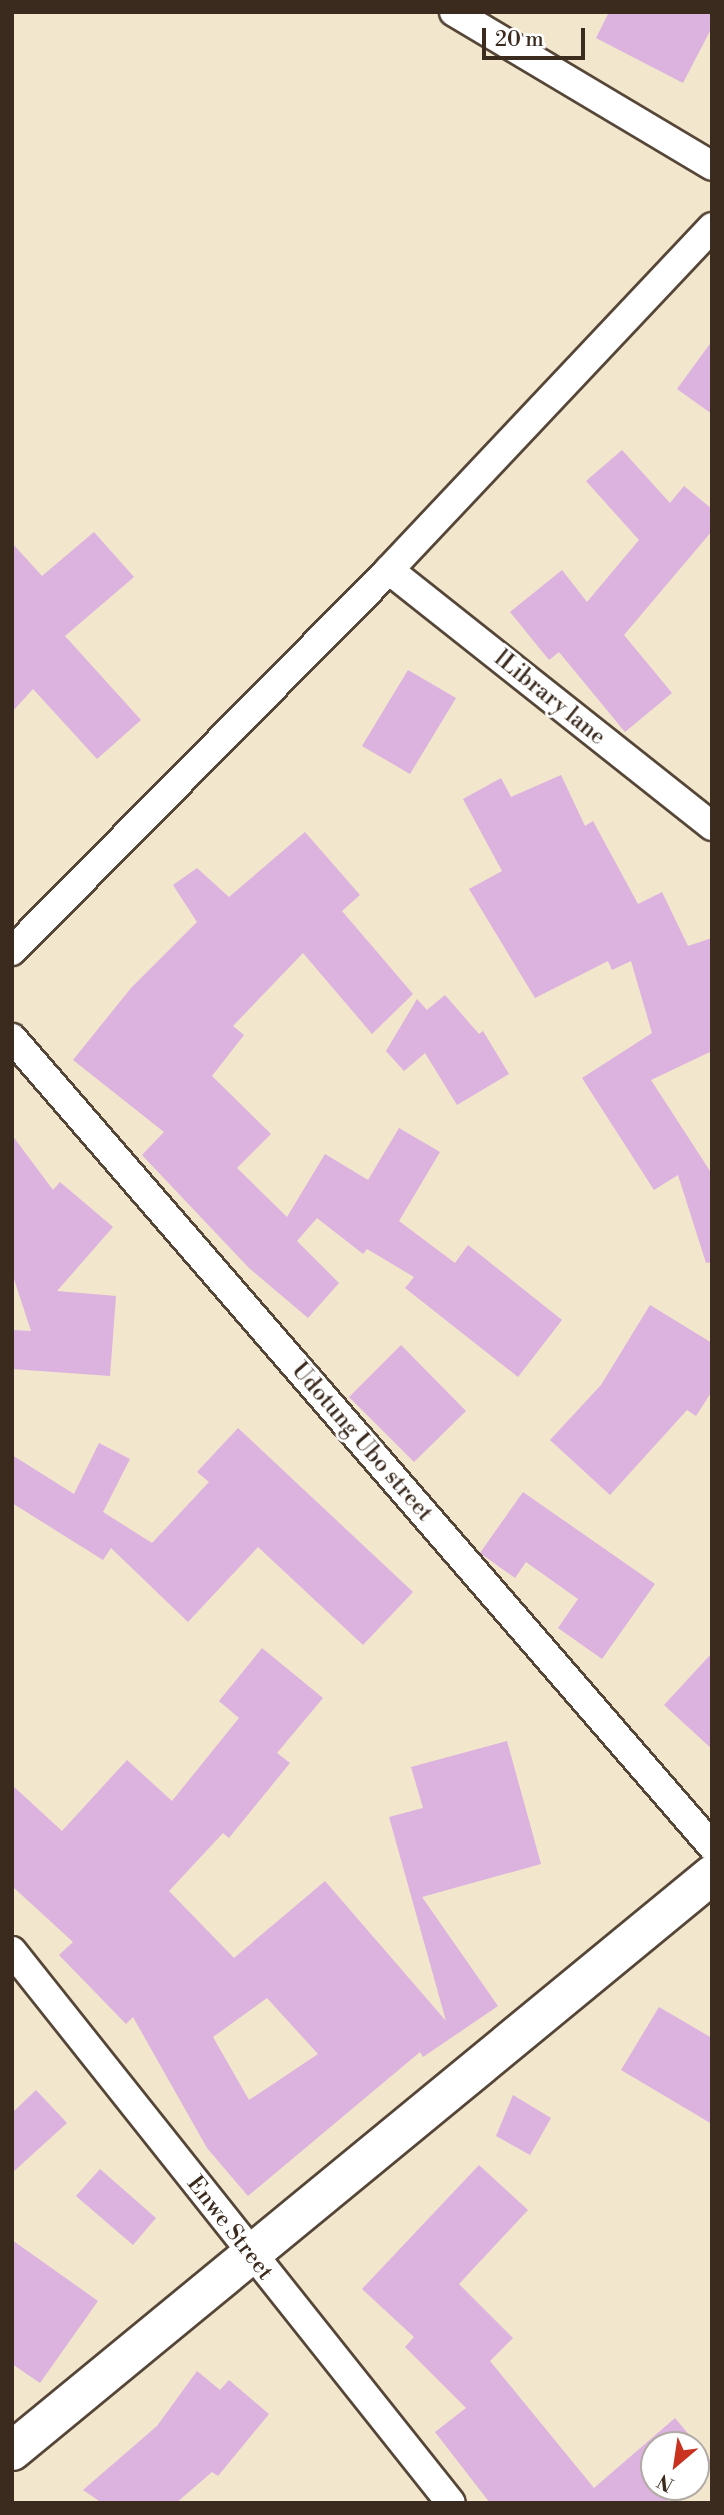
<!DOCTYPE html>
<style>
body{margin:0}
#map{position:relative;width:724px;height:2515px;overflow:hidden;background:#f2e6cd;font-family:"Libre Bodoni",serif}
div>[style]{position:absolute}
.building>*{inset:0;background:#dcb2df}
.roads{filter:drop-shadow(2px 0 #564638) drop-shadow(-2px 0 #564638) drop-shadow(0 2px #564638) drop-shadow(0 -2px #564638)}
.street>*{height:28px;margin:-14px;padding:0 14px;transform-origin:14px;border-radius:14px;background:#fff}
.secondary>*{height:38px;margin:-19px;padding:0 19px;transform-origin:19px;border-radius:19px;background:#fff}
span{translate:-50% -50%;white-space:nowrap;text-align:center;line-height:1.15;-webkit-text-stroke:6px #fff;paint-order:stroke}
.street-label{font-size:23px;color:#3b2a1e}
.frame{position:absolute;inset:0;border:14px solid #3b2a1e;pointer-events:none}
.north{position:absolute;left:640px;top:2431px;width:70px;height:70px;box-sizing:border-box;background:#fff;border:2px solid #b1aaa5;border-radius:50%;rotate:209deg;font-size:19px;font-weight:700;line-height:28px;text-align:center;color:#3b2a1e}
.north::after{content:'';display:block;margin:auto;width:24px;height:32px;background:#c8321e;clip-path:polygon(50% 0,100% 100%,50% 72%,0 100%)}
.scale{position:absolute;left:482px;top:28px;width:103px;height:32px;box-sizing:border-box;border:4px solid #3b2a1e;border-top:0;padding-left:9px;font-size:21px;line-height:24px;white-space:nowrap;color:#3b2a1e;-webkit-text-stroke:5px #fff;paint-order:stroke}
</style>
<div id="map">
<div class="building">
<div style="clip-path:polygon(609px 12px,712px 12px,712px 27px,683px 83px,596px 38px)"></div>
<div style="clip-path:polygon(712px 341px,712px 414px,677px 389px)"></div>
<div style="clip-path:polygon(622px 450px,670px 503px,684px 486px,712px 509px,712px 531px,624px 635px,672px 693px,625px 732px,559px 652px,549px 660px,510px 612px,562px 570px,587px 602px,639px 540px,586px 481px)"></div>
<div style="clip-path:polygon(94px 532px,134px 577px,65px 636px,141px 720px,97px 759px,33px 689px,12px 712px,12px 543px,42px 576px)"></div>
<div style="clip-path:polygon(408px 670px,456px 698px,410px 774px,362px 746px)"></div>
<div style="clip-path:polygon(561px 775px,585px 826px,593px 821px,638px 904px,662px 892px,688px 946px,712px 938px,712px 1051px,651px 1080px,712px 1174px,712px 1262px,706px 1263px,678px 1175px,654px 1190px,582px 1078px,652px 1033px,631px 961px,612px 970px,608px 961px,535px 998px,469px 889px,502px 871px,463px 799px,501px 778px,511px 797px)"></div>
<div style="clip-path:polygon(305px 832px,360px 895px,342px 911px,413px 994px,372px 1034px,303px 953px,233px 1026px,244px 1035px,212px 1076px,271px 1134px,237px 1168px,287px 1217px,325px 1154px,368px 1180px,399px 1128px,440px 1152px,399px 1221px,455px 1263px,468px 1245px,562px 1320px,518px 1377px,405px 1288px,414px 1277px,367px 1249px,363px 1254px,317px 1218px,297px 1241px,339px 1283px,308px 1318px,249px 1268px,142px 1155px,164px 1132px,73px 1060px,131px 988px,197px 922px,173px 885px,197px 868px,229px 897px)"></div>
<div style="clip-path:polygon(445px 995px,479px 1034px,483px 1031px,509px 1074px,457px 1105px,425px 1053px,404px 1071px,386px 1051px,417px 999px,427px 1010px)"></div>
<div style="clip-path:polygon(12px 1135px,53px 1190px,60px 1182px,113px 1227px,57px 1291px,116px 1296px,110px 1376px,12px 1369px,14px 1330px,31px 1331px,12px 1273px)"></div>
<div style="clip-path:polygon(650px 1305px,712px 1343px,712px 1391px,696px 1416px,687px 1410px,610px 1495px,550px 1440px,601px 1385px)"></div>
<div style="clip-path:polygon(401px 1345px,466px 1411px,414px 1462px,349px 1397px)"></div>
<div style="clip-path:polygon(238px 1428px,413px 1592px,363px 1645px,258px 1547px,188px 1622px,111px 1548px,103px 1560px,12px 1503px,12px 1455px,74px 1494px,99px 1443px,130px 1459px,103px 1512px,152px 1543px,209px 1482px,197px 1472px)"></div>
<div style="clip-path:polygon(523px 1492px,655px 1584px,602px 1659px,558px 1628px,578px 1599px,526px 1562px,515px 1578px,480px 1553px)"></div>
<div style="clip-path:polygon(evenodd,262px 1648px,323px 1698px,277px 1753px,290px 1763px,229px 1838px,223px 1833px,169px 1891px,234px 1958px,325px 1881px,446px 2021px,389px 1817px,423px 1808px,411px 1767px,507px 1741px,541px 1864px,422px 1897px,498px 2006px,423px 2057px,420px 2052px,248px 2196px,207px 2148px,133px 2017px,126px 2024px,59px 1955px,73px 1942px,12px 1886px,12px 1785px,62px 1831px,127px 1760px,172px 1801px,239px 1718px,219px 1701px,262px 1648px,267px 1998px,318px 2054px,249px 2100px,213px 2037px,267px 1998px)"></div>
<div style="clip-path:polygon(712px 1653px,712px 1749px,664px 1705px)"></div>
<div style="clip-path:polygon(659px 2007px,712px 2038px,712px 2124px,621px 2070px)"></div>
<div style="clip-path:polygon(36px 2090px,67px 2123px,12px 2173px,12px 2113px)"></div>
<div style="clip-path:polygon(513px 2095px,551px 2118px,530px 2155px,496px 2136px)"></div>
<div style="clip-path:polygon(479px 2165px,528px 2210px,459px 2284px,513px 2338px,490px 2361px,594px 2488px,675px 2418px,712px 2462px,696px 2476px,696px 2445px,654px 2445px,654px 2487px,683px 2487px,665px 2503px,490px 2503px,435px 2432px,466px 2408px,405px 2347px,414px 2337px,362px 2289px)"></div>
<div style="clip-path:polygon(100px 2169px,156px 2218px,133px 2245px,76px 2196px)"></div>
<div style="clip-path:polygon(12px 2240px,98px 2301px,40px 2383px,12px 2364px)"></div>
<div style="clip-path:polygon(197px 2371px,220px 2390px,229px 2380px,269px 2414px,218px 2476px,212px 2472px,176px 2503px,102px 2503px,83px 2490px,157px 2426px)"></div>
</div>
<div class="roads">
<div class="street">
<div style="left:454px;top:12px;width:300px;rotate:30.8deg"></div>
<div style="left:389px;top:570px;width:412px;rotate:38.4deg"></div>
<div style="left:12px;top:951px;width:536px;rotate:-45.3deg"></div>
<div style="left:389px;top:570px;width:471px;rotate:-46.7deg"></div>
<div style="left:12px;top:1038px;width:1069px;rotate:49.1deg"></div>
<div style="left:12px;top:1951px;width:705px;rotate:51.51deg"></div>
</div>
<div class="secondary">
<div style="left:12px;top:2451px;width:907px;rotate:-39.45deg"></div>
</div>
</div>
<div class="street-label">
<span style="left:550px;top:698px;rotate:39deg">lLibrary lane</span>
<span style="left:362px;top:1442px;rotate:49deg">Udotung Ubo street</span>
<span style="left:230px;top:2228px;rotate:52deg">Enwe Street</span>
</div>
<div class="frame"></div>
<div class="north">N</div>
<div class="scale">20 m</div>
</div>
